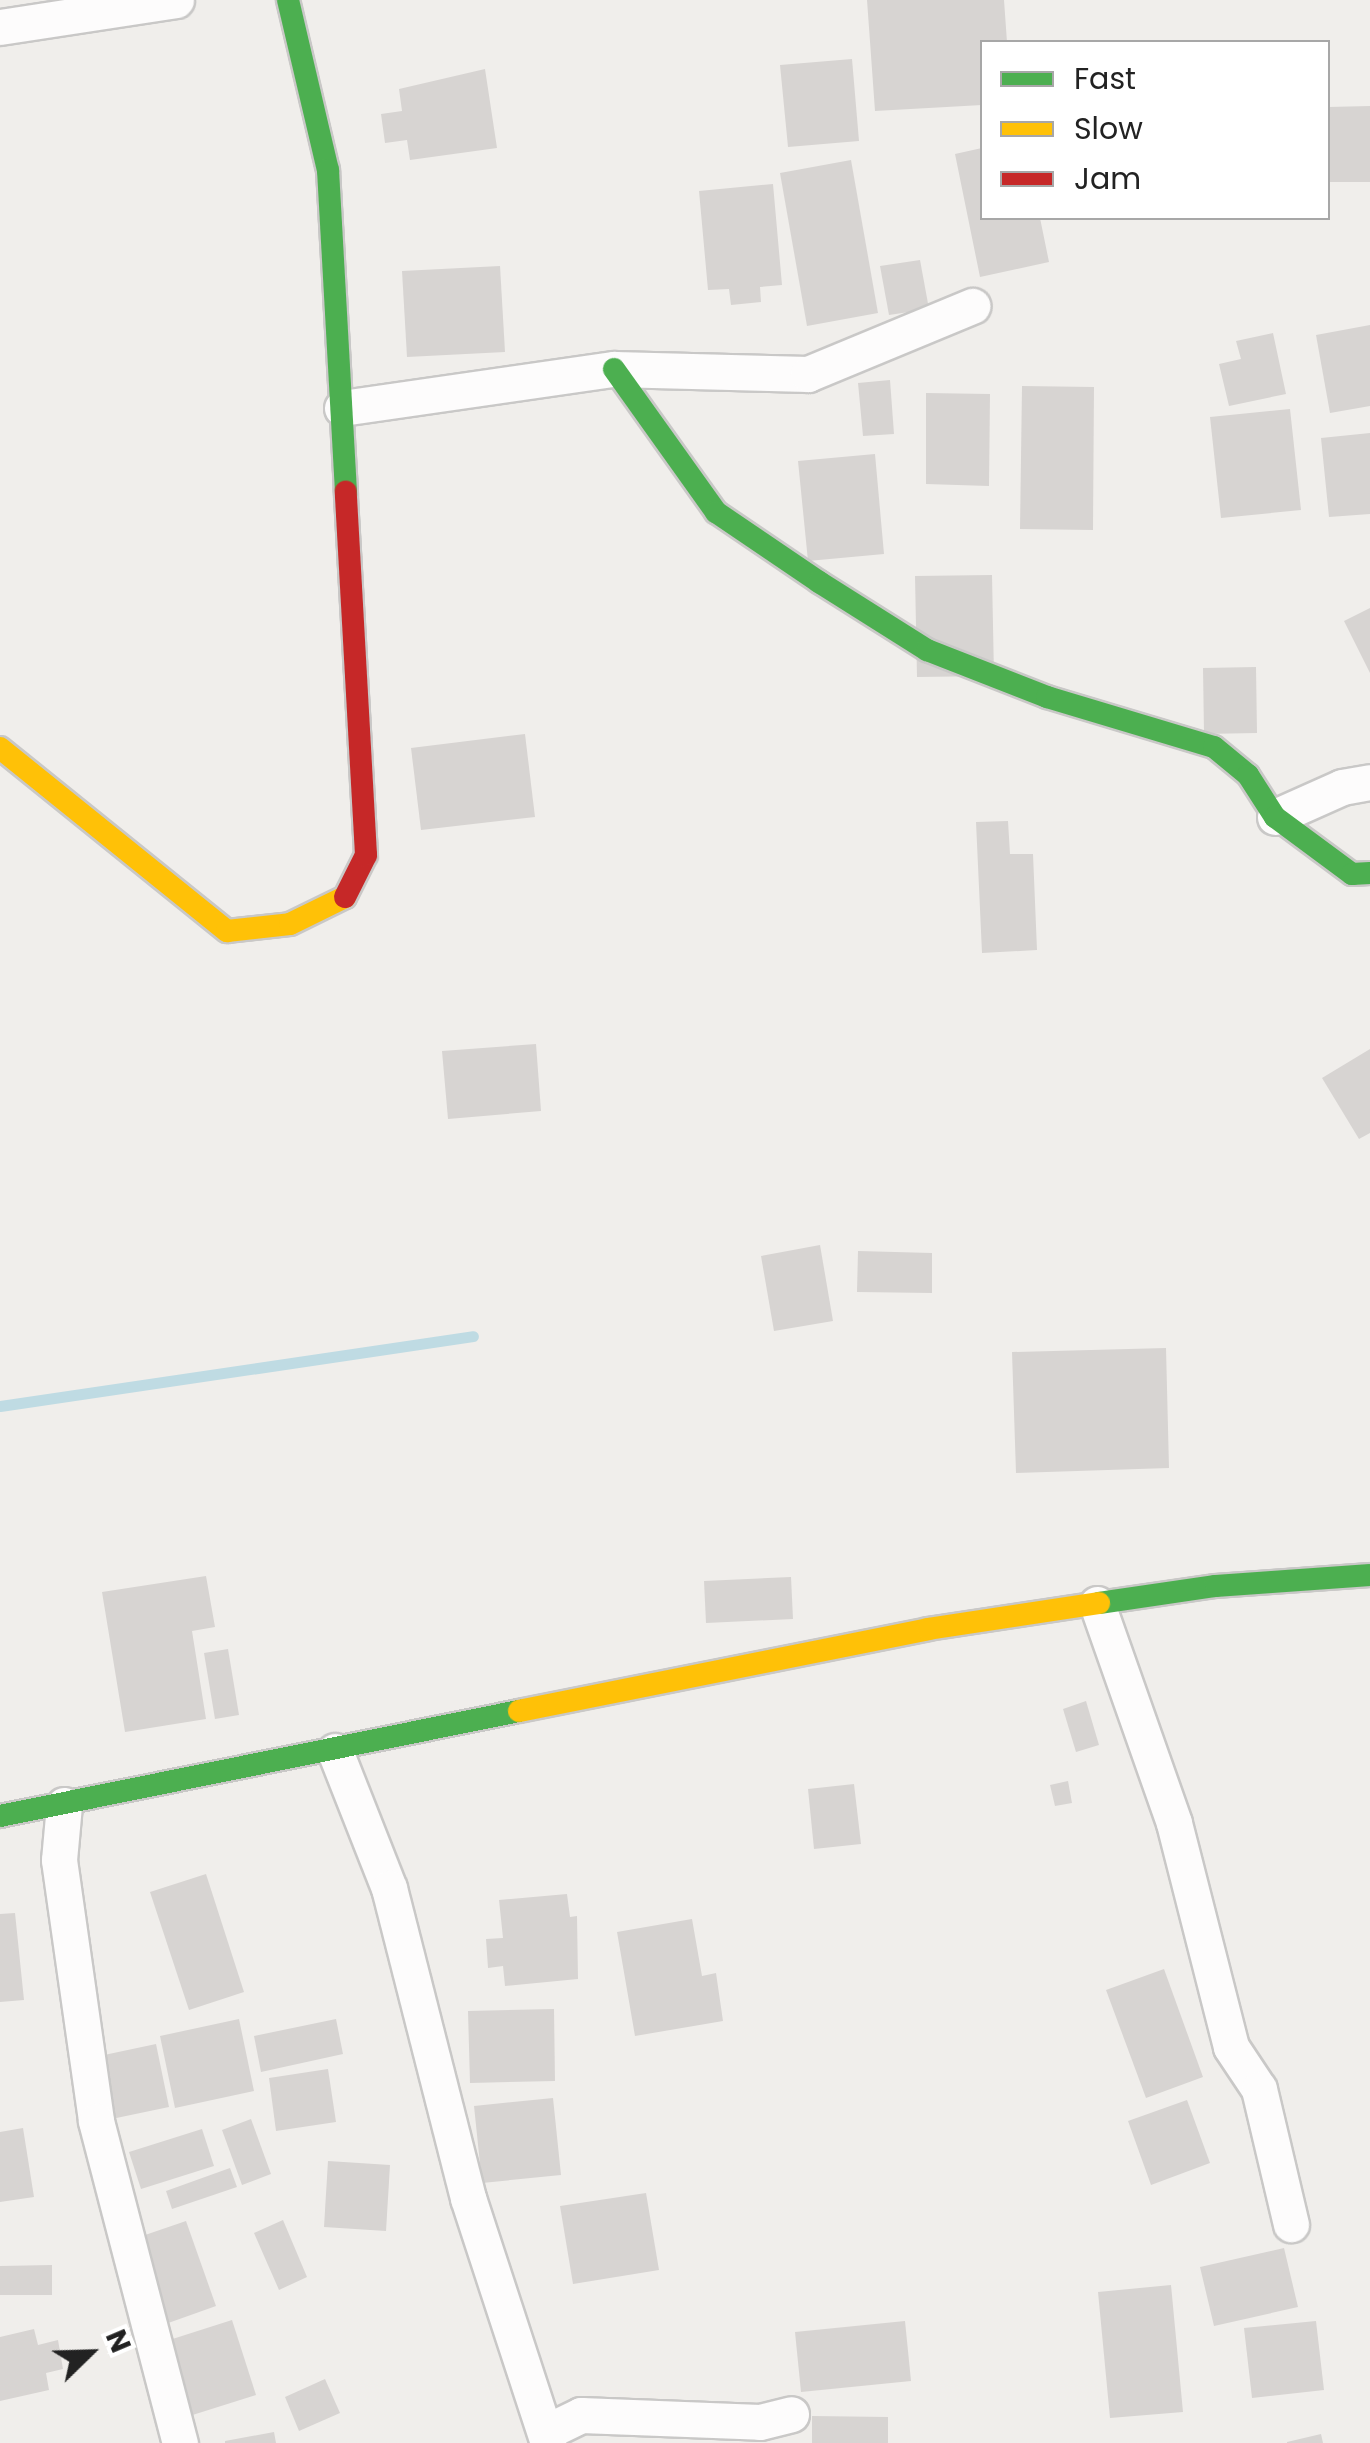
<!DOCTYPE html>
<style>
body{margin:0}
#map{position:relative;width:1370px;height:2443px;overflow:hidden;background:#f0eeeb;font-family:Poppins,sans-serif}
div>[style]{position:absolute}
.stream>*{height:11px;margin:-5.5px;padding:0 5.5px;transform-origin:5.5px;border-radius:5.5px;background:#bfdbe3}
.building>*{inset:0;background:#d7d4d2}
.roads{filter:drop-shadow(2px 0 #c9c8c7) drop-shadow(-2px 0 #c9c8c7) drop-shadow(0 2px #c9c8c7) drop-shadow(0 -2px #c9c8c7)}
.street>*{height:35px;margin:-17.5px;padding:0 17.5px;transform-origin:17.5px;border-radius:17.5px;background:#fdfcfc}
.fast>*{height:22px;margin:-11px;padding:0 11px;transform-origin:11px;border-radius:11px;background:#4caf50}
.slow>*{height:22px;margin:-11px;padding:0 11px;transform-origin:11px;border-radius:11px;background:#ffc107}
.jam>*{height:22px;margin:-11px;padding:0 11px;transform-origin:11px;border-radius:11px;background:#c62828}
span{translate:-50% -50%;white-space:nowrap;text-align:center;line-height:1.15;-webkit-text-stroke:10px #fff;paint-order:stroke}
.legend{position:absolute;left:980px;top:40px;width:350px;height:180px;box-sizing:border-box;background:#fff;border:2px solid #a7a7a7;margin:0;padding:12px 18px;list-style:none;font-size:30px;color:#222}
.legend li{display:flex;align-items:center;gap:20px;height:50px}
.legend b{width:50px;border:2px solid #a7a7a7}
.north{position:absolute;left:40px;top:2303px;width:100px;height:100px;-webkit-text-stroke:8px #fff;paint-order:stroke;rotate:67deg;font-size:28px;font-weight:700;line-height:40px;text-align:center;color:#222}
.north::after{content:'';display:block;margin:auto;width:35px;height:45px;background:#222;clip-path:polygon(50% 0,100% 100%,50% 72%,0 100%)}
</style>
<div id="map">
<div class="stream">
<div style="left:0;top:1406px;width:478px;rotate:-8.4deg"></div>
</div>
<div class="building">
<div style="clip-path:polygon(867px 0,1004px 0,1007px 42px,982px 42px,982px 105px,875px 111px)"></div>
<div style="clip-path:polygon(852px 59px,859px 141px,788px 147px,780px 65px)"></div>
<div style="clip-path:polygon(485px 69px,497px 148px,410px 160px,407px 140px,385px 143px,381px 114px,402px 111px,399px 89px)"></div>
<div style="clip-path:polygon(1370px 106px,1370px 182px,1328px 182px,1328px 107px)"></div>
<div style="clip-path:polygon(982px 148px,982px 218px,1040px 218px,1049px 262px,980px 277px,955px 154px)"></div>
<div style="clip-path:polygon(851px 160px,878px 313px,807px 326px,780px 173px)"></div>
<div style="clip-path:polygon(773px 184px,782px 285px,760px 287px,761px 302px,731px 305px,729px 289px,708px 290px,699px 191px)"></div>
<div style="clip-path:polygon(920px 260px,929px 309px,889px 315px,880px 266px)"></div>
<div style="clip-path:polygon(500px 266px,505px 352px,407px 357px,402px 271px)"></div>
<div style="clip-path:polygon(1370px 325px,1370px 406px,1330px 413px,1316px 335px)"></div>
<div style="clip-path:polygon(1273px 333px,1286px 394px,1229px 406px,1219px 364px,1241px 359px,1236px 341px)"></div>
<div style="clip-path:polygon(890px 380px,894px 434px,863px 436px,858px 383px)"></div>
<div style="clip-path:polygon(1022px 386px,1094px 387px,1093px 530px,1020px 529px)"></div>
<div style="clip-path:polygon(926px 393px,990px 394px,989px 486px,926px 484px)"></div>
<div style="clip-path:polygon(1290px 409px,1301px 510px,1221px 518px,1210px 417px)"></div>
<div style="clip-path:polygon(1370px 433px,1370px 514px,1329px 517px,1321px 438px)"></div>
<div style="clip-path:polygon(875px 454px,884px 554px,808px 561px,798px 461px)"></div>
<div style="clip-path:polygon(992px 575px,994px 676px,917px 677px,915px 576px)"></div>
<div style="clip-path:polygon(1370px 608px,1370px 673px,1344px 621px)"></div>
<div style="clip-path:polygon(1256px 667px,1257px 733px,1204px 734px,1203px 668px)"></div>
<div style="clip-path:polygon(525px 734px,535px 817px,421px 830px,411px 748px)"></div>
<div style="clip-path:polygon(1008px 821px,1010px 854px,1033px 854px,1037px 950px,982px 953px,976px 822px)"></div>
<div style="clip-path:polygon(536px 1044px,541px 1111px,448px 1119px,442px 1051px)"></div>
<div style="clip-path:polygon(1370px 1049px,1370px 1133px,1359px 1139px,1322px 1078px)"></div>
<div style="clip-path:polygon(820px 1245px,833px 1321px,774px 1331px,761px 1256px)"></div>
<div style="clip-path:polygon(858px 1251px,932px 1253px,932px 1293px,857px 1292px)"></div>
<div style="clip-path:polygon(1166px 1348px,1169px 1468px,1016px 1473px,1012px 1352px)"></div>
<div style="clip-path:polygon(206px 1576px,215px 1627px,192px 1631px,206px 1719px,125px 1732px,102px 1592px)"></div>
<div style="clip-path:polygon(791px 1577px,793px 1619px,706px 1623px,704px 1581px)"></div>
<div style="clip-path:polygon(228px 1649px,239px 1715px,215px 1719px,204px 1653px)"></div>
<div style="clip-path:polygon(1086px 1701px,1099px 1745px,1076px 1752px,1063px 1709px)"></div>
<div style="clip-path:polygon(1068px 1781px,1072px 1803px,1055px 1806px,1050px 1785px)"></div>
<div style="clip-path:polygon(854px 1784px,861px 1844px,814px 1849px,808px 1789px)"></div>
<div style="clip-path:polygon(206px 1874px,244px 1992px,189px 2010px,150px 1892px)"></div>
<div style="clip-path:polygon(567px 1894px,570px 1917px,577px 1916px,578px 1979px,505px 1986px,503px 1966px,488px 1968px,486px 1939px,503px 1938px,499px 1900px)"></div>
<div style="clip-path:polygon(15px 1913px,24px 2000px,0 2002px,0 1914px)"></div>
<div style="clip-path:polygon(692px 1919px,702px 1976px,716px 1973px,723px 2021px,635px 2036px,617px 1932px)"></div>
<div style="clip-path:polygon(1164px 1969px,1203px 2077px,1146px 2098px,1106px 1990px)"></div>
<div style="clip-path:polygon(554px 2009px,555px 2081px,470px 2083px,468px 2011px)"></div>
<div style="clip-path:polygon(239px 2019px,254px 2091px,175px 2108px,160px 2036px)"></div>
<div style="clip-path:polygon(336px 2019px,343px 2054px,261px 2072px,254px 2036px)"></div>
<div style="clip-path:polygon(156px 2044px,169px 2107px,102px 2121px,90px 2058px)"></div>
<div style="clip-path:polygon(328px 2069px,336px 2122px,276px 2131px,269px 2078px)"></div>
<div style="clip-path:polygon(553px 2098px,561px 2175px,482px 2183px,474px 2106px)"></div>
<div style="clip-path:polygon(1187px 2100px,1210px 2163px,1151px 2185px,1128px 2121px)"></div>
<div style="clip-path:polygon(251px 2119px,271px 2174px,242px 2185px,222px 2130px)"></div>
<div style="clip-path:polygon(23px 2128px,34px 2197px,0 2202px,0 2132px)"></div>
<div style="clip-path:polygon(202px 2129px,214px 2166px,141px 2189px,129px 2152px)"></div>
<div style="clip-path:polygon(328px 2161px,390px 2165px,386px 2231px,324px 2227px)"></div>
<div style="clip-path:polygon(230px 2168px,237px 2187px,172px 2209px,166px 2191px)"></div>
<div style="clip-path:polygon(646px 2193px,659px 2270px,573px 2284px,560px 2206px)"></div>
<div style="clip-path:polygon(283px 2220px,307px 2277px,279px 2290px,254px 2233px)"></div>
<div style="clip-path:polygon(186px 2221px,216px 2306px,143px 2332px,113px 2246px)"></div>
<div style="clip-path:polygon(1284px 2248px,1298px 2307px,1214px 2326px,1200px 2267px)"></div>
<div style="clip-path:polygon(52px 2265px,52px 2295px,0 2295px,0 2266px)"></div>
<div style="clip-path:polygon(1171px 2285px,1183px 2412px,1110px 2418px,1098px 2292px)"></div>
<div style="clip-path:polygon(232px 2320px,256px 2395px,183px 2418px,160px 2343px)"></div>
<div style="clip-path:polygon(905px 2321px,911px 2381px,801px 2392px,795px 2332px)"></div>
<div style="clip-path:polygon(1316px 2321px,1324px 2390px,1252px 2398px,1244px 2328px)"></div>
<div style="clip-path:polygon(34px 2329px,38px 2345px,58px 2340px,63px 2369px,46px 2373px,49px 2390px,0 2401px,0 2337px)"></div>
<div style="clip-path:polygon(325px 2379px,340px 2413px,299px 2431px,285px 2397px)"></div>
<div style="clip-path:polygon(812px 2416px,888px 2417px,888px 2443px,812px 2443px)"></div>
<div style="clip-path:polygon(274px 2432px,276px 2443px,225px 2443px,225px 2441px)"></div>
<div style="clip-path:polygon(1321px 2434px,1323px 2443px,1287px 2443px,1287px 2442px)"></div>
</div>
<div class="roads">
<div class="street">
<div style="left:0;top:27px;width:178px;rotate:-8.7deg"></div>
<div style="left:342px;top:408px;width:275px;rotate:-8.2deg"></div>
<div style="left:614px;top:369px;width:194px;rotate:1.5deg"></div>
<div style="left:808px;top:374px;width:178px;rotate:-22.5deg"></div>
<div style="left:1275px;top:817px;width:73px;rotate:-24.1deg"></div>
<div style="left:1342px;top:787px;width:28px;rotate:-10deg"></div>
<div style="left:1097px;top:1604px;width:232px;rotate:70.6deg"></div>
<div style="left:1174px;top:1823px;width:231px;rotate:75.7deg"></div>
<div style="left:1231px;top:2047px;width:50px;rotate:56.3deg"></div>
<div style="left:1259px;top:2089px;width:139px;rotate:76.7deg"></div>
<div style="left:335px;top:1751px;width:147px;rotate:68.5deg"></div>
<div style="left:389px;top:1888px;width:320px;rotate:75.7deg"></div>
<div style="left:468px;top:2198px;width:258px;rotate:71.9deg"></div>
<div style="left:64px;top:1805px;width:55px;rotate:95.2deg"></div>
<div style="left:59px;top:1860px;width:264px;rotate:81.9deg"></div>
<div style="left:96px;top:2121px;width:333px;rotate:75.4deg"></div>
<div style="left:546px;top:2432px;width:39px;rotate:-26deg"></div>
<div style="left:581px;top:2415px;width:179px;rotate:2.2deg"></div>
<div style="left:760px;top:2422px;width:32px;rotate:-14deg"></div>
</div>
<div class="fast">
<div style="left:288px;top:0;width:175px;rotate:76.8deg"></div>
<div style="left:328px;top:170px;width:323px;rotate:86.8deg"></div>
<div style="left:614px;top:369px;width:176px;rotate:54.5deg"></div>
<div style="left:716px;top:512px;width:125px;rotate:34.2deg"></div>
<div style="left:819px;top:582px;width:128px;rotate:32.2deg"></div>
<div style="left:927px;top:650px;width:129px;rotate:21.4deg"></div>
<div style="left:1047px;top:697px;width:174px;rotate:16.7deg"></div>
<div style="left:1214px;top:747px;width:44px;rotate:39.5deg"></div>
<div style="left:1248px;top:775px;width:50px;rotate:57.3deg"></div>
<div style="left:1275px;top:817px;width:96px;rotate:36.5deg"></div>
<div style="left:1352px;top:874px;width:18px;rotate:-3deg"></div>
<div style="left:1099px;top:1603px;width:118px;rotate:-8.3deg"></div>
<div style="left:1216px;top:1586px;width:154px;rotate:-4.1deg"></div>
<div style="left:0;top:1816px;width:530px;rotate:-11.44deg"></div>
</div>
<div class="slow">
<div style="left:0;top:748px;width:292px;rotate:38.9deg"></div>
<div style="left:227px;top:931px;width:63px;rotate:-6.3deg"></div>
<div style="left:290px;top:924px;width:61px;rotate:-26.1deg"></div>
<div style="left:519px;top:1711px;width:417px;rotate:-11.3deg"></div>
<div style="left:928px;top:1629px;width:173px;rotate:-8.6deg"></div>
</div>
<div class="jam">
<div style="left:345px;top:897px;width:47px;rotate:-63.4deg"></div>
<div style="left:366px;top:855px;width:364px;rotate:-93.2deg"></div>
</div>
</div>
<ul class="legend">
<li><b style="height:12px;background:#4caf50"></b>Fast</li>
<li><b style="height:12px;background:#ffc107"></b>Slow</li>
<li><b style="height:12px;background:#c62828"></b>Jam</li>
</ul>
<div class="north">N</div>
</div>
